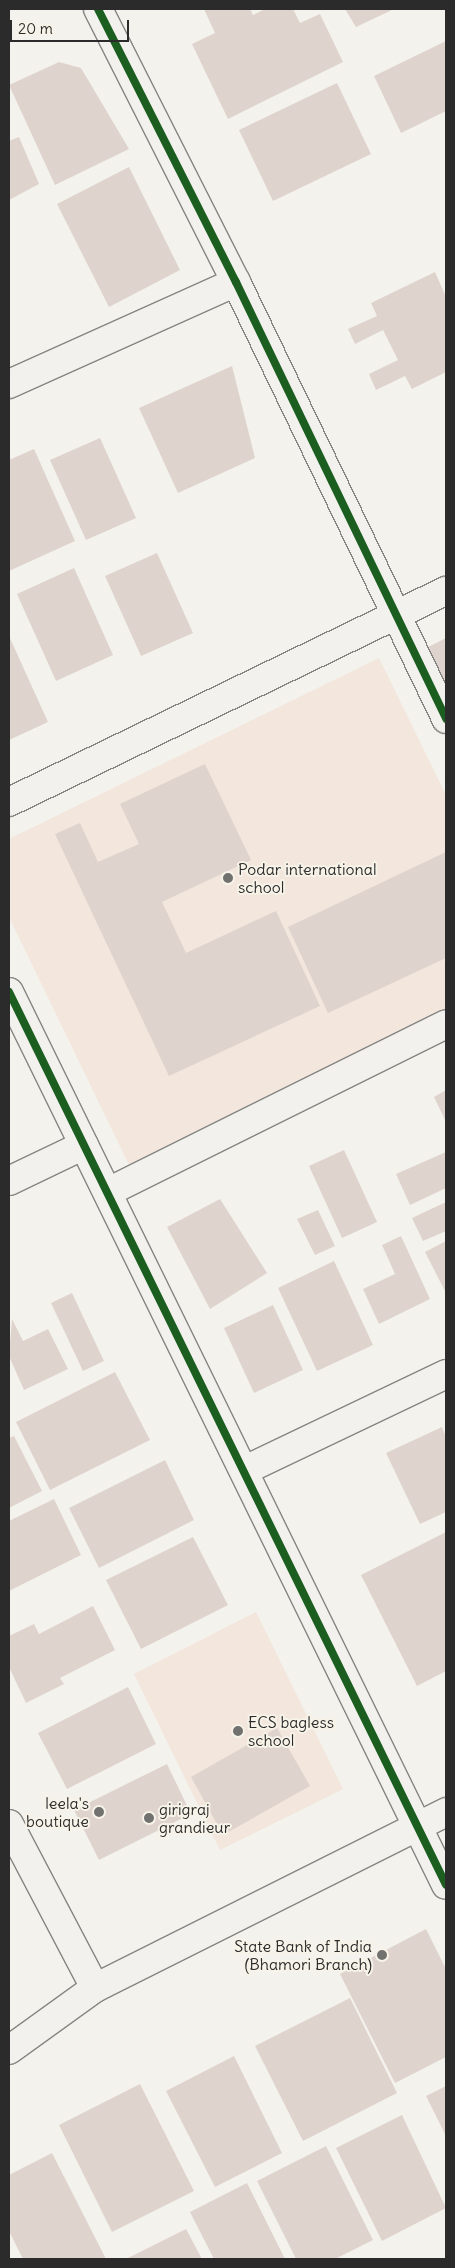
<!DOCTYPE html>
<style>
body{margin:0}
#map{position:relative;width:455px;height:2268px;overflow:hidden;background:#f4f2ec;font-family:Delius,sans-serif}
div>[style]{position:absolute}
.built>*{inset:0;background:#f2e6dd}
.building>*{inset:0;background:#dfd3cd}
.roads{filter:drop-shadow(1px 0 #858582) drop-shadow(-1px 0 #858582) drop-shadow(0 1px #858582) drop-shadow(0 -1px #858582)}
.street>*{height:28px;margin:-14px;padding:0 14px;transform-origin:14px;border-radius:14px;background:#f2f1ed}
.secondary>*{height:28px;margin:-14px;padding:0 14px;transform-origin:14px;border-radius:14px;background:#f2f1ed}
.cycleway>*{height:8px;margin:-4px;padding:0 4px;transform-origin:4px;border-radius:4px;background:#1b5e20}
.dots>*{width:14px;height:14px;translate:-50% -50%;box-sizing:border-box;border:2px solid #f7f3e8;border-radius:50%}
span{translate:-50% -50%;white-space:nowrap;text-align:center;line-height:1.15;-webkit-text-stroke:4px #f7f3e8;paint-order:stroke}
.poi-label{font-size:16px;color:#2b2b2b}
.left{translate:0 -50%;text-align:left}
.right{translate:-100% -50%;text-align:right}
.frame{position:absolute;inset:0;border:10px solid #2b2b2b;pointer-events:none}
.scale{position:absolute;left:10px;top:20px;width:119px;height:22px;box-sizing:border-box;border:2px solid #2b2b2b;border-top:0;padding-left:6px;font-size:15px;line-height:18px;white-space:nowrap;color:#2b2b2b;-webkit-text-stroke:4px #f7f3e8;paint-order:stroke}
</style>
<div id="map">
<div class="built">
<div style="clip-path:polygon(379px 658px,446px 795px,446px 1012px,130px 1167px,9px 917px,9px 839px)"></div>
<div style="clip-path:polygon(256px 1612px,343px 1789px,220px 1850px,134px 1674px)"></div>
</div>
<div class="building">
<div style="clip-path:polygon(204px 9px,250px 9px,253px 15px,265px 9px,293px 9px,300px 23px,320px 14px,343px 62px,228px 119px,192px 44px,215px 33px)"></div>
<div style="clip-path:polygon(345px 9px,394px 9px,356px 27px)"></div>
<div style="clip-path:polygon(446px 41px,446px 111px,401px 133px,374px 76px)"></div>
<div style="clip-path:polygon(59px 62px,81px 68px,129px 149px,55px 185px,9px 85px)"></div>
<div style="clip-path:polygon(337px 83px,371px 154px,273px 201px,239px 130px)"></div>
<div style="clip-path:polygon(19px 137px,39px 184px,9px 200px,9px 141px)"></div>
<div style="clip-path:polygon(129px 167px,180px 270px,109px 307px,57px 204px)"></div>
<div style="clip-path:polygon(435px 272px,446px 297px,446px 372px,412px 389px,405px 376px,376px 390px,369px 374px,398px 360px,383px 330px,355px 344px,348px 329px,377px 316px,371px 303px)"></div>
<div style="clip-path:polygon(232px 366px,255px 458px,178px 493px,139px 408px)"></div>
<div style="clip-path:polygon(100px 438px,136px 518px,86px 540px,50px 460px)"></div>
<div style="clip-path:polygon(34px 449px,75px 541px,9px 571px,9px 460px)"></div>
<div style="clip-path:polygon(157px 553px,193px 633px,141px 656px,105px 576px)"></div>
<div style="clip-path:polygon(74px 568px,113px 655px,56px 681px,17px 594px)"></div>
<div style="clip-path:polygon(9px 636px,48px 722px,9px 740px)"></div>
<div style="clip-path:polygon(446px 638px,446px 696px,422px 650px)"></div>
<div style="clip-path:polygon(205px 764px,251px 860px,162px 902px,186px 953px,276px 911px,320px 1006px,169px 1076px,55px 834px,80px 823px,98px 862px,139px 844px,120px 804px)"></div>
<div style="clip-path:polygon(446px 852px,446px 958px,328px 1013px,288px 927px)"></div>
<div style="clip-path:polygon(446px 1090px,446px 1122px,434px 1097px)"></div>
<div style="clip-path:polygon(344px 1150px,377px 1222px,342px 1238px,309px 1166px)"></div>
<div style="clip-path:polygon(446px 1152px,446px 1188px,410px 1205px,396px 1174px)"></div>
<div style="clip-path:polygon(220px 1199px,267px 1273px,210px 1309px,167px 1227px)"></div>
<div style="clip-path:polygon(446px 1202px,446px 1231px,423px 1241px,412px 1218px)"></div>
<div style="clip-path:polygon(318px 1210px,335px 1246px,315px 1255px,297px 1219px)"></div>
<div style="clip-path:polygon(401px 1236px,430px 1299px,379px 1324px,363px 1289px,395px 1274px,382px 1245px)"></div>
<div style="clip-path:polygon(446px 1241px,446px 1293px,425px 1252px)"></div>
<div style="clip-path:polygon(334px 1261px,373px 1345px,317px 1371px,278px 1288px)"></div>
<div style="clip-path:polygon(72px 1293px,104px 1361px,83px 1371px,51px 1303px)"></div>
<div style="clip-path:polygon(273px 1305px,303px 1370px,254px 1393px,224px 1328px)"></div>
<div style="clip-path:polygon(12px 1319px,23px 1341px,48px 1329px,68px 1369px,24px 1390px,9px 1356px)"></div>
<div style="clip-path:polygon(115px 1372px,150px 1440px,50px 1490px,16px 1422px)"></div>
<div style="clip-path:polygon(442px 1427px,446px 1437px,446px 1512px,420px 1524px,386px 1453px)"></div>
<div style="clip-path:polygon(14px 1436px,42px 1491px,9px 1508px,9px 1438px)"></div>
<div style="clip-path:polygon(165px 1460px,194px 1520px,99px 1568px,69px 1508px)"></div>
<div style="clip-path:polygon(54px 1499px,81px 1555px,9px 1591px,9px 1521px)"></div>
<div style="clip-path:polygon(446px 1532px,446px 1671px,417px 1686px,361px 1575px)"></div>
<div style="clip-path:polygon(193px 1537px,228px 1605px,141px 1649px,106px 1580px)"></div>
<div style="clip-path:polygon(93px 1606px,115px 1650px,60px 1678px,64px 1684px,26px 1703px,9px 1667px,9px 1636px,34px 1624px,39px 1634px)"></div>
<div style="clip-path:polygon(128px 1687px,156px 1744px,67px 1789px,38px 1733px)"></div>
<div style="clip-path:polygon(277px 1728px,310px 1786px,223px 1835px,191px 1777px)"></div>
<div style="clip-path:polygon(167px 1764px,191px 1814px,99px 1860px,74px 1810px)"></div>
<div style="clip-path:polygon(426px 1929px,446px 1969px,446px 2057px,395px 2083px,340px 1974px)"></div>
<div style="clip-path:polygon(350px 1998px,397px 2093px,303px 2141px,255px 2046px)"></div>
<div style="clip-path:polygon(234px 2056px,282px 2153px,215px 2187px,166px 2091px)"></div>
<div style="clip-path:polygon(140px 2084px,194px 2191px,112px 2232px,59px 2125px)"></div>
<div style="clip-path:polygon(446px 2086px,446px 2136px,426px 2096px)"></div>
<div style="clip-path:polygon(402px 2115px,446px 2208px,382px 2241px,336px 2148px)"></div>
<div style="clip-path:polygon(326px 2146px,373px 2240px,335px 2259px,296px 2259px,257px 2181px)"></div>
<div style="clip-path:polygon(52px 2153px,106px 2259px,23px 2259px,9px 2231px,9px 2175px)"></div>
<div style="clip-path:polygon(247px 2183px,285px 2259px,214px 2259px,190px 2212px)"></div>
<div style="clip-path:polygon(186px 2229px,202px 2259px,126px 2259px)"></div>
</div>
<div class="roads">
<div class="street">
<div style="left:98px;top:9px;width:306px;rotate:63.2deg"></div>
<div style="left:236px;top:282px;width:485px;rotate:64.3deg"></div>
<div style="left:9px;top:384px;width:249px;rotate:-24.2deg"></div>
<div style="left:9px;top:802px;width:485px;rotate:-25.8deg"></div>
<div style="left:9px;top:992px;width:994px;rotate:63.92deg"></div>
<div style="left:9px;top:1181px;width:83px;rotate:-25.6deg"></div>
<div style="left:110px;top:1191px;width:375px;rotate:-26.4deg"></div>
<div style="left:245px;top:1470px;width:223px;rotate:-25.5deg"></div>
<div style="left:9px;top:1824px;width:185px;rotate:62.3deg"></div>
</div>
<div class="secondary">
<div style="left:9px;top:2050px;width:106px;rotate:-35.8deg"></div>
<div style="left:95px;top:1988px;width:393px;rotate:-26.6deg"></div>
</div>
</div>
<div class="cycleway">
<div style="left:98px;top:9px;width:306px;rotate:63.2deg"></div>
<div style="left:236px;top:282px;width:485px;rotate:64.3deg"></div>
<div style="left:9px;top:992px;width:994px;rotate:63.92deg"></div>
</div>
<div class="dots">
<div style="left:228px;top:878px;background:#71716f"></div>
<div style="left:238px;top:1731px;background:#71716f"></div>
<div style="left:99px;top:1812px;background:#71716f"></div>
<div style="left:149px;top:1818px;background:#71716f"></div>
<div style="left:382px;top:1955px;background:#71716f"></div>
</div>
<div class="poi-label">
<span class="left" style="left:238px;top:878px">Podar international<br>school</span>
<span class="left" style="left:248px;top:1731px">ECS bagless<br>school</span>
<span class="right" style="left:89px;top:1812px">leela's<br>boutique</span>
<span class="left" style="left:159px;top:1818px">girigraj<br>grandieur</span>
<span class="right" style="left:372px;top:1955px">State Bank of India<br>(Bhamori Branch)</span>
</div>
<div class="frame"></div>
<div class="scale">20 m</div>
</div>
